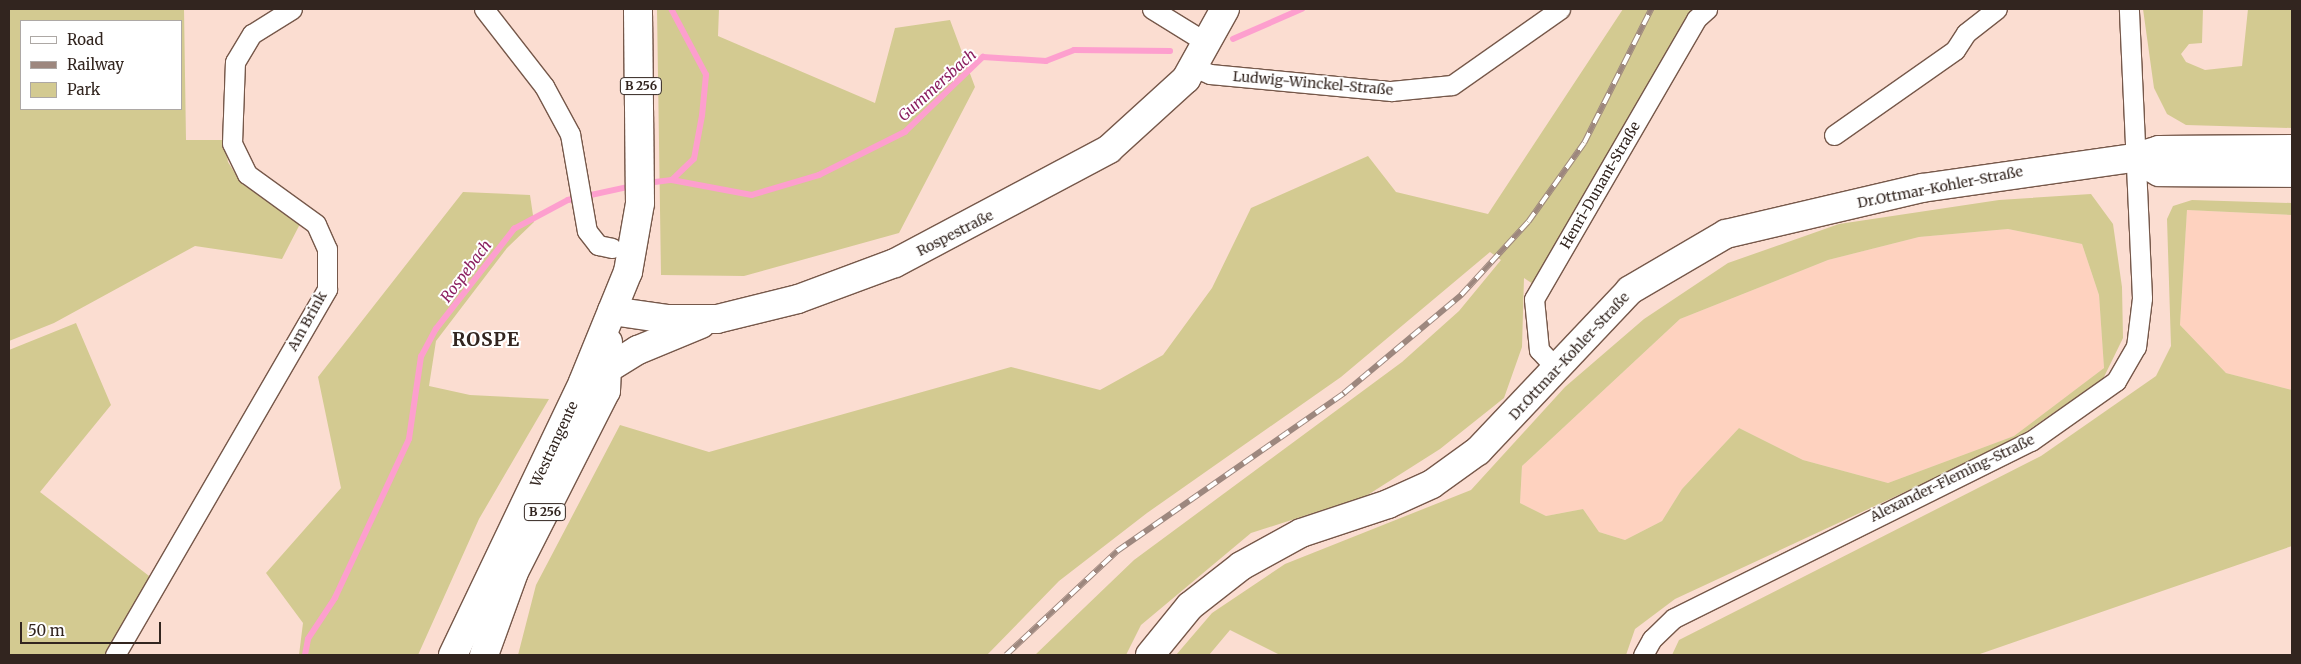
<!DOCTYPE html>
<meta charset="utf-8">
<style>
body{margin:0}
#map{position:relative;width:2301px;height:664px;overflow:hidden;background:#fbddd1;font-family:Merriweather,serif}
div>[style]{position:absolute}
.built>*{inset:0;background:#fed2bf}
.green>*{inset:0;background:#d3ca91}
.stream>*{height:5.5px;margin:-2.75px;padding:0 2.75px;transform-origin:2.75px;border-radius:2.75px;background:#fd9fce}
.roads{filter:drop-shadow(1px 0 #76584a) drop-shadow(-1px 0 #76584a) drop-shadow(0 1px #76584a) drop-shadow(0 -1px #76584a)}
.street>*{height:19px;margin:-9.5px;padding:0 9.5px;transform-origin:9.5px;border-radius:9.5px;background:#fff}
.secondary>*{height:28px;margin:-14px;padding:0 14px;transform-origin:14px;border-radius:14px;background:#fff}
.primary>*{height:28px;margin:-14px;padding:0 14px;transform-origin:14px;border-radius:14px;background:#fff}
.rail>*{height:5.5px;margin-top:-2.75px;transform-origin:0;background:repeating-linear-gradient(90deg,#fff 0 11px,#9d877e 0 22px);box-sizing:border-box;border-block:1px solid #9d877e}
span{translate:-50% -50%;white-space:nowrap;text-align:center;line-height:1.15;-webkit-text-stroke:4px #fff;paint-order:stroke}
.shield-label span{padding:1px 4px;background:#fff;border:1px solid;border-radius:4px;-webkit-text-stroke-width:0}
.shield-label{font-size:12px;color:#32251f;font-weight:700}
.street-label{font-size:14px;color:#32251f}
.water-label{font-size:15px;color:#8a1f5f;font-style:italic}
.district-label{font-size:19px;color:#32251f;font-weight:700;letter-spacing:1px}
.frame{position:absolute;inset:0;border:10px solid #32251f;pointer-events:none}
.legend{position:absolute;left:20px;top:20px;width:162px;height:90px;box-sizing:border-box;background:#fff;border:1px solid #ada8a5;margin:0;padding:6px 9px;list-style:none;font-size:15px;color:#32251f}
.legend li{display:flex;align-items:center;gap:10px;height:25px}
.legend b{width:25px;border:1px solid #ada8a5}
.scale{position:absolute;left:20px;top:622px;width:141px;height:22px;box-sizing:border-box;border:2px solid #32251f;border-top:0;padding-left:6px;font-size:15px;line-height:18px;white-space:nowrap;color:#32251f;-webkit-text-stroke:4px #fff;paint-order:stroke}
</style>
<div id="map">
<div class="built">
<div style="clip-path:polygon(2187px 210px,2292px 215px,2292px 390px,2226px 373px,2180px 325px)"></div>
<div style="clip-path:polygon(2008px 229px,2082px 244px,2099px 295px,2104px 368px,2014px 436px,1888px 483px,1803px 460px,1739px 428px,1682px 489px,1662px 521px,1625px 540px,1599px 532px,1583px 509px,1546px 516px,1520px 503px,1522px 466px,1680px 319px,1828px 260px,1919px 237px)"></div>
</div>
<div class="green">
<div style="clip-path:polygon(evenodd,9px 9px,184px 9px,186px 140px,224px 140px,228px 162px,241px 183px,300px 224px,282px 259px,195px 246px,54px 323px,9px 341px,9px 9px,21px 21px,181px 21px,181px 109px,21px 109px,21px 21px)"></div>
<div style="clip-path:polygon(657px 9px,719px 9px,718px 36px,875px 103px,895px 28px,950px 20px,975px 87px,899px 233px,744px 276px,661px 275px)"></div>
<div style="clip-path:polygon(1623px 9px,1697px 9px,1533px 284px,1524px 278px,1522px 347px,1504px 398px,1440px 449px,1366px 496px,1251px 533px,1141px 625px,1126px 655px,1035px 655px,1134px 560px,1402px 362px,1459px 311px,1501px 260px,1490px 252px,1341px 377px,1147px 513px,1059px 581px,987px 655px,518px 655px,536px 585px,620px 425px,709px 452px,1011px 367px,1100px 390px,1163px 355px,1212px 288px,1251px 208px,1368px 156px,1396px 192px,1488px 214px)"></div>
<div style="clip-path:polygon(2143px 9px,2203px 9px,2202px 43px,2189px 44px,2181px 54px,2186px 62px,2205px 70px,2242px 66px,2248px 9px,2292px 9px,2292px 128px,2186px 125px,2167px 114px,2154px 88px)"></div>
<div style="clip-path:polygon(463px 192px,530px 195px,534px 222px,507px 248px,436px 341px,429px 386px,470px 395px,549px 399px,479px 519px,418px 655px,299px 655px,303px 623px,266px 573px,341px 488px,318px 377px)"></div>
<div style="clip-path:polygon(evenodd,2091px 194px,2113px 224px,2122px 287px,2123px 338px,2103px 379px,2008px 444px,1675px 599px,1635px 629px,1626px 655px,1280px 655px,1230px 630px,1209px 655px,1176px 655px,1212px 613px,1285px 564px,1471px 490px,1565px 387px,1644px 319px,1728px 263px,1839px 224px,1999px 200px,2091px 194px,2008px 229px,2082px 244px,2099px 295px,2104px 368px,2014px 436px,1888px 483px,1803px 460px,1739px 428px,1682px 489px,1662px 521px,1625px 540px,1599px 532px,1583px 509px,1546px 516px,1520px 503px,1522px 466px,1680px 319px,1828px 260px,1919px 237px,2008px 229px)"></div>
<div style="clip-path:polygon(2192px 200px,2292px 203px,2292px 215px,2187px 210px,2180px 325px,2226px 373px,2292px 390px,2292px 546px,1977px 655px,1672px 655px,1679px 640px,2041px 456px,2156px 376px,2171px 346px,2167px 219px,2173px 206px)"></div>
<div style="clip-path:polygon(76px 323px,111px 405px,40px 492px,153px 579px,106px 655px,9px 655px,9px 350px)"></div>
</div>
<div class="stream">
<div style="left:1233px;top:39px;width:75px;rotate:-23.5deg"></div>
<div style="left:672px;top:180px;width:81px;rotate:10.6deg"></div>
<div style="left:752px;top:195px;width:70px;rotate:-16.6deg"></div>
<div style="left:819px;top:175px;width:96px;rotate:-26.6deg"></div>
<div style="left:905px;top:132px;width:108px;rotate:-43.9deg"></div>
<div style="left:983px;top:57px;width:63px;rotate:3.6deg"></div>
<div style="left:1046px;top:61px;width:30px;rotate:-21deg"></div>
<div style="left:1074px;top:50px;width:96px;rotate:0.6deg"></div>
<div style="left:647px;top:183px;width:25px;rotate:-7deg"></div>
<div style="left:672px;top:180px;width:30px;rotate:-44deg"></div>
<div style="left:694px;top:159px;width:44px;rotate:-79.5deg"></div>
<div style="left:702px;top:116px;width:41px;rotate:-84.4deg"></div>
<div style="left:706px;top:75px;width:75px;rotate:-117.9deg"></div>
<div style="left:305px;top:655px;width:16px;rotate:-79deg"></div>
<div style="left:308px;top:639px;width:49px;rotate:-56.6deg"></div>
<div style="left:335px;top:598px;width:175px;rotate:-65deg"></div>
<div style="left:409px;top:439px;width:83px;rotate:-81.7deg"></div>
<div style="left:421px;top:357px;width:32px;rotate:-62deg"></div>
<div style="left:436px;top:329px;width:127px;rotate:-52deg"></div>
<div style="left:514px;top:229px;width:61px;rotate:-28.2deg"></div>
<div style="left:568px;top:200px;width:66px;rotate:-12.2deg"></div>
</div>
<div class="roads">
<div class="street">
<div style="left:484px;top:9px;width:98px;rotate:52.1deg"></div>
<div style="left:544px;top:86px;width:55px;rotate:61.6deg"></div>
<div style="left:570px;top:134px;width:98px;rotate:80.1deg"></div>
<div style="left:587px;top:231px;width:18px;rotate:52deg"></div>
<div style="left:598px;top:245px;width:14px;rotate:12deg"></div>
<div style="left:1152px;top:9px;width:65px;rotate:31.7deg"></div>
<div style="left:1194px;top:67px;width:17px;rotate:24deg"></div>
<div style="left:1210px;top:74px;width:182px;rotate:5.4deg"></div>
<div style="left:1391px;top:91px;width:61px;rotate:-5.6deg"></div>
<div style="left:1452px;top:85px;width:132px;rotate:-35.1deg"></div>
<div style="left:1834px;top:135px;width:148px;rotate:-35.1deg"></div>
<div style="left:1955px;top:50px;width:20px;rotate:-57deg"></div>
<div style="left:1966px;top:33px;width:39px;rotate:-38deg"></div>
<div style="left:1556px;top:368px;width:25px;rotate:-133deg"></div>
<div style="left:1539px;top:350px;width:51px;rotate:-95.6deg"></div>
<div style="left:1534px;top:299px;width:323px;rotate:-59.9deg"></div>
<div style="left:1696px;top:19px;width:15px;rotate:-42deg"></div>
<div style="left:115px;top:655px;width:423px;rotate:-59.9deg"></div>
<div style="left:327px;top:289px;width:40px;rotate:-90deg"></div>
<div style="left:327px;top:249px;width:27px;rotate:-114deg"></div>
<div style="left:316px;top:224px;width:85px;rotate:-144.1deg"></div>
<div style="left:247px;top:174px;width:34px;rotate:-116deg"></div>
<div style="left:232px;top:143px;width:81px;rotate:-87.9deg"></div>
<div style="left:235px;top:62px;width:33px;rotate:-59deg"></div>
<div style="left:252px;top:34px;width:47px;rotate:-32deg"></div>
<div style="left:1643px;top:655px;width:18px;rotate:-61deg"></div>
<div style="left:1652px;top:639px;width:30px;rotate:-44deg"></div>
<div style="left:1674px;top:618px;width:398px;rotate:-26.4deg"></div>
<div style="left:2031px;top:441px;width:104px;rotate:-35.2deg"></div>
<div style="left:2116px;top:381px;width:39px;rotate:-60deg"></div>
<div style="left:2136px;top:347px;width:49px;rotate:-83deg"></div>
<div style="left:2142px;top:298px;width:289px;rotate:-92.6deg"></div>
</div>
<div class="secondary">
<div style="left:2133px;top:158px;width:30px;rotate:28deg"></div>
<div style="left:2159px;top:172px;width:133px;rotate:0.4deg"></div>
<div style="left:612px;top:311px;width:57px;rotate:8.1deg"></div>
<div style="left:668px;top:319px;width:49px"></div>
<div style="left:717px;top:319px;width:83px;rotate:-13.9deg"></div>
<div style="left:798px;top:299px;width:103px;rotate:-20.4deg"></div>
<div style="left:895px;top:263px;width:242px;rotate:-28deg"></div>
<div style="left:1109px;top:149px;width:104px;rotate:-42.3deg"></div>
<div style="left:1186px;top:79px;width:80px;rotate:-60.9deg"></div>
<div style="left:604px;top:371px;width:40px;rotate:-32deg"></div>
<div style="left:638px;top:350px;width:68px;rotate:-22.4deg"></div>
<div style="left:1150px;top:655px;width:63px;rotate:-50.8deg"></div>
<div style="left:1190px;top:606px;width:65px;rotate:-38.1deg"></div>
<div style="left:1241px;top:566px;width:68px;rotate:-28.8deg"></div>
<div style="left:1301px;top:533px;width:92px;rotate:-18.4deg"></div>
<div style="left:1388px;top:504px;width:48px;rotate:-24.4deg"></div>
<div style="left:1432px;top:484px;width:57px;rotate:-35.7deg"></div>
<div style="left:1478px;top:451px;width:221px;rotate:-46.6deg"></div>
<div style="left:1630px;top:290px;width:111px;rotate:-30.3deg"></div>
<div style="left:1726px;top:234px;width:201px;rotate:-13.2deg"></div>
<div style="left:1922px;top:188px;width:213px;rotate:-8.1deg"></div>
<div style="left:2133px;top:158px;width:27px;rotate:-17deg"></div>
<div style="left:2159px;top:150px;width:133px;rotate:-0.4deg"></div>
</div>
<div class="primary">
<div style="left:453px;top:655px;width:302px;rotate:-64.5deg"></div>
<div style="left:583px;top:382px;width:119px;rotate:-67.8deg"></div>
<div style="left:628px;top:272px;width:70px;rotate:-80.1deg"></div>
<div style="left:640px;top:203px;width:194px;rotate:-90.6deg"></div>
<div style="left:484px;top:655px;width:88px;rotate:-70.1deg"></div>
<div style="left:514px;top:572px;width:203px;rotate:-63.1deg"></div>
<div style="left:606px;top:391px;width:49px;rotate:-87.7deg"></div>
</div>
</div>
<div class="rail">
<div style="left:1006px;top:655px;width:152px;rotate:-43.1deg"></div>
<div style="left:1117px;top:551px;width:277px;rotate:-34.8deg"></div>
<div style="left:1344px;top:393px;width:153px;rotate:-39.9deg"></div>
<div style="left:1461px;top:295px;width:99px;rotate:-47.5deg"></div>
<div style="left:1528px;top:222px;width:97px;rotate:-54.7deg"></div>
<div style="left:1584px;top:143px;width:150px;rotate:-63.4deg"></div>
</div>
<div class="shield-label">
<span style="left:641px;top:86px">B 256</span>
<span style="left:545px;top:512px">B 256</span>
</div>
<div class="street-label">
<span style="left:1313px;top:83px;rotate:5deg">Ludwig-Winckel-Straße</span>
<span style="left:1600px;top:185px;rotate:-60deg">Henri-Dunant-Straße</span>
<span style="left:1940px;top:187px;rotate:-11deg">Dr.Ottmar-Kohler-Straße</span>
<span style="left:955px;top:233px;rotate:-27deg">Rospestraße</span>
<span style="left:307px;top:321px;rotate:-61deg">Am Brink</span>
<span style="left:1569px;top:356px;rotate:-47deg">Dr.Ottmar-Kohler-Straße</span>
<span style="left:554px;top:444px;rotate:-65deg">Westtangente</span>
<span style="left:1952px;top:478px;rotate:-26deg">Alexander-Fleming-Straße</span>
</div>
<div class="water-label">
<span style="left:937px;top:85px;rotate:-42deg">Gummersbach</span>
<span style="left:466px;top:271px;rotate:-53deg">Rospebach</span>
</div>
<div class="district-label">
<span style="left:486px;top:340px">ROSPE</span>
</div>
<div class="frame"></div>
<ul class="legend">
<li><b style="height:6px;background:#fff"></b>Road</li>
<li><b style="height:6px;background:#9d877e"></b>Railway</li>
<li><b style="height:14px;background:#d3ca91"></b>Park</li>
</ul>
<div class="scale">50 m</div>
</div>
